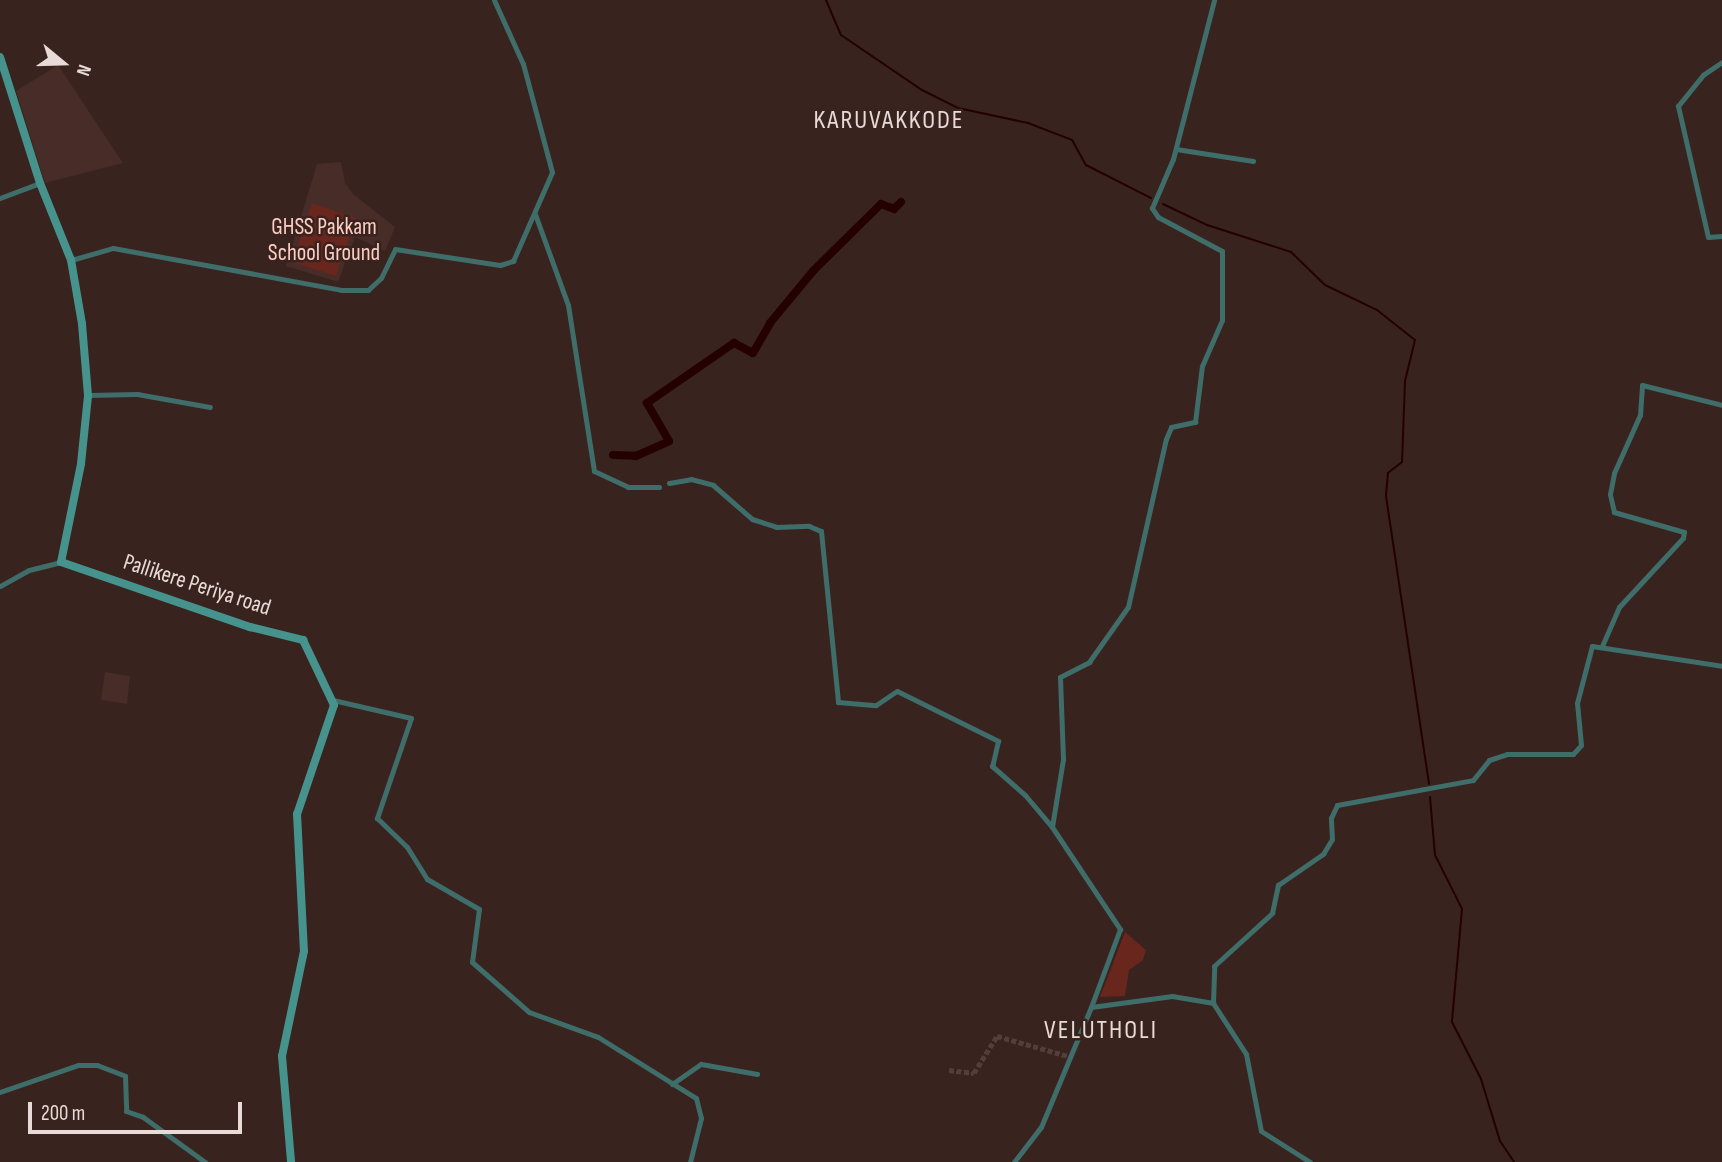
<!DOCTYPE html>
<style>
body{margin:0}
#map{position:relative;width:1722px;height:1162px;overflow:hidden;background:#38231f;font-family:"Sofia Sans Condensed",sans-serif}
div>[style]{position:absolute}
.built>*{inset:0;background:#472c27}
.green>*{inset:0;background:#69261d}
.stream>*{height:2px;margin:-1px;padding:0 1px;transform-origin:1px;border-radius:1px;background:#240000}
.canal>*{height:8px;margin:-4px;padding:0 4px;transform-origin:4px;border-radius:4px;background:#240000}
.street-tunnel>*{height:5px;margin-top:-2.5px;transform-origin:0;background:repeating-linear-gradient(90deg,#523e3b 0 5px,transparent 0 7.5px)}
.street>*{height:5px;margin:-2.5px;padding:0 2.5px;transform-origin:2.5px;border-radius:2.5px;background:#3f6d69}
.secondary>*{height:8px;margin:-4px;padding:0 4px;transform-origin:4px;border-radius:4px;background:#45938c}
span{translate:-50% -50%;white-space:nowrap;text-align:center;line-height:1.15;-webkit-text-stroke:5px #38231f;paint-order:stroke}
.park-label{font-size:23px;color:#fecdc3}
.street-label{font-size:23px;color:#e8dad7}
.quarter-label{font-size:26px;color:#e8dad7;letter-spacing:2px}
.north{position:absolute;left:28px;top:28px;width:70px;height:70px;-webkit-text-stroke:5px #38231f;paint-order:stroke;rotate:109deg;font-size:19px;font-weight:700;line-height:28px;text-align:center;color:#e8dad7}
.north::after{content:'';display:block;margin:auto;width:24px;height:32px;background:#e8dad7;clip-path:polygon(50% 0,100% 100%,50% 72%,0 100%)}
.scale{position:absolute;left:28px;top:1102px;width:214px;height:32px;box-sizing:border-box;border:4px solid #e8dad7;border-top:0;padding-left:9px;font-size:21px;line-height:24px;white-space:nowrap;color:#e8dad7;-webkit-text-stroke:5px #38231f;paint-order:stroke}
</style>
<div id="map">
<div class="built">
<div style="clip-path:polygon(58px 65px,123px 163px,45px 183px,16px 91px)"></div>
<div style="clip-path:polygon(341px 162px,345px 183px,353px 194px,395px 227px,385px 251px,355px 237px,338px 282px,286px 266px,317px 164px)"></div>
<div style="clip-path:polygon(105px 672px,130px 676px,127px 704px,101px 700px)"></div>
</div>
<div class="green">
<div style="clip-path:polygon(312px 203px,356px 218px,336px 276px,292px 262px)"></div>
<div style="clip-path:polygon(1125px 932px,1146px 950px,1143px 960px,1129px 970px,1125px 996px,1100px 997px)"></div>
</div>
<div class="stream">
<div style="left:826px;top:0;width:38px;rotate:67deg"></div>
<div style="left:841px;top:35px;width:98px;rotate:34.2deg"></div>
<div style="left:922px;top:90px;width:40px;rotate:26.6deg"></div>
<div style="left:958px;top:108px;width:72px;rotate:12.1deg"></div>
<div style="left:1028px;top:123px;width:47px;rotate:21.1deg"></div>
<div style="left:1072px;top:140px;width:29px;rotate:61deg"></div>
<div style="left:1086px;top:165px;width:73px;rotate:26.9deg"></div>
<div style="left:1163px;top:204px;width:49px;rotate:25.5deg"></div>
<div style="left:1207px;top:225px;width:88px;rotate:17.8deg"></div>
<div style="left:1291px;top:252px;width:47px;rotate:44.1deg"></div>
<div style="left:1325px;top:285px;width:58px;rotate:25.7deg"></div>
<div style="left:1377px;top:310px;width:48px;rotate:38.3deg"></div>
<div style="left:1415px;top:340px;width:42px;rotate:103.7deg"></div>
<div style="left:1405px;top:381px;width:81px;rotate:92.1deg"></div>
<div style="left:1402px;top:462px;width:18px;rotate:142deg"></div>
<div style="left:1388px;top:473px;width:23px;rotate:95deg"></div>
<div style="left:1386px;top:496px;width:291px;rotate:81.5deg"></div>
<div style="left:1430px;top:797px;width:58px;rotate:85.1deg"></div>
<div style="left:1435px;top:855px;width:60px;rotate:63.4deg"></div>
<div style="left:1462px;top:909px;width:113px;rotate:95.1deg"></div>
<div style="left:1452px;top:1022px;width:64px;rotate:63deg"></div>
<div style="left:1481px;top:1079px;width:65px;rotate:73deg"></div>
<div style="left:1500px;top:1141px;width:25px;rotate:56deg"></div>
</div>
<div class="canal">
<div style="left:613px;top:455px;width:23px;rotate:2deg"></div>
<div style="left:636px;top:456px;width:36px;rotate:-24deg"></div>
<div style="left:669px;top:441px;width:44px;rotate:-120.1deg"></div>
<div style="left:647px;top:403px;width:106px;rotate:-34.6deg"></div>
<div style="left:734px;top:343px;width:21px;rotate:28deg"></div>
<div style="left:753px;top:353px;width:34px;rotate:-60deg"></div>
<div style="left:770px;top:323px;width:69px;rotate:-50.3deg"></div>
<div style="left:814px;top:270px;width:94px;rotate:-44.6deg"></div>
<div style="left:881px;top:204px;width:14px;rotate:21deg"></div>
<div style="left:894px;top:209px;width:10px;rotate:-45deg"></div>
</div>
<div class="street-tunnel">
<div style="left:949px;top:1070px;width:25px;rotate:7deg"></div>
<div style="left:974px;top:1073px;width:44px;rotate:-58.1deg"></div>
<div style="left:997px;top:1036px;width:77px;rotate:15.8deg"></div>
</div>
<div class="street">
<div style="left:1722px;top:62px;width:23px;rotate:146deg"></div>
<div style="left:1703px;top:75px;width:40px;rotate:129deg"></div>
<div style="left:1678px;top:106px;width:134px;rotate:77.1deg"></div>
<div style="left:1708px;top:237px;width:14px;rotate:-4deg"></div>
<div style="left:1176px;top:149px;width:78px;rotate:8.9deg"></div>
<div style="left:0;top:198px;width:43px;rotate:-20.6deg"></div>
<div style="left:535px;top:214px;width:97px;rotate:70.1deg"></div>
<div style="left:568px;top:305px;width:168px;rotate:81.1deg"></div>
<div style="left:594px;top:471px;width:38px;rotate:25deg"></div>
<div style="left:628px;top:487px;width:31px"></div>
<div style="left:71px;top:260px;width:44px;rotate:-15.9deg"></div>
<div style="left:113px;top:248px;width:232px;rotate:10.4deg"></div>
<div style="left:341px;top:290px;width:27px"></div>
<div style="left:368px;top:290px;width:18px;rotate:-43deg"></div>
<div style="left:381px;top:278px;width:32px;rotate:-64deg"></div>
<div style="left:395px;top:249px;width:106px;rotate:8.7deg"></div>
<div style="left:500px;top:265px;width:14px;rotate:-17deg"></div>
<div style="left:513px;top:261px;width:97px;rotate:-66.3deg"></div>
<div style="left:552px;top:172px;width:112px;rotate:-105deg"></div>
<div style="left:523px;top:64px;width:70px;rotate:-114.4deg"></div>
<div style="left:88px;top:395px;width:49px;rotate:-1.2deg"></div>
<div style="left:137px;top:394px;width:74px;rotate:10.1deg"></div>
<div style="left:669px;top:483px;width:22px;rotate:-10deg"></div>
<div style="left:691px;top:479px;width:23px;rotate:15deg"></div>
<div style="left:713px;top:485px;width:52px;rotate:41.1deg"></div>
<div style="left:752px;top:519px;width:25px;rotate:18deg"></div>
<div style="left:776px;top:527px;width:33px;rotate:-2deg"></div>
<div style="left:809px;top:526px;width:13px;rotate:23deg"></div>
<div style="left:821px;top:531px;width:172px;rotate:84.3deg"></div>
<div style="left:838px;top:702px;width:38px;rotate:5deg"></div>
<div style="left:876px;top:705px;width:25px;rotate:-34deg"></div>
<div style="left:897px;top:691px;width:113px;rotate:26.3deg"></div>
<div style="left:998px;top:741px;width:26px;rotate:103deg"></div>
<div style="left:992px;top:766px;width:44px;rotate:41.3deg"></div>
<div style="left:1025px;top:795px;width:42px;rotate:49.8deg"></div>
<div style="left:1052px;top:827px;width:123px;rotate:56.3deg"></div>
<div style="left:1120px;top:929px;width:83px;rotate:110.4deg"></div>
<div style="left:0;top:586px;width:33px;rotate:-29deg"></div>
<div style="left:29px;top:570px;width:33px;rotate:-14deg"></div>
<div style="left:1602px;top:646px;width:43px;rotate:-66.4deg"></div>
<div style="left:1619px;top:607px;width:94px;rotate:-47.2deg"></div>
<div style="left:1683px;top:538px;width:6px;rotate:-81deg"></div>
<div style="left:1684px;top:532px;width:73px;rotate:-164.1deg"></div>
<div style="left:1614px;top:512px;width:18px;rotate:-103deg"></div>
<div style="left:1610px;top:494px;width:21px;rotate:-79deg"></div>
<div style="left:1614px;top:473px;width:64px;rotate:-65.9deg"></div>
<div style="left:1640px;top:415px;width:30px;rotate:-86deg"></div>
<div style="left:1642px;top:385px;width:82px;rotate:14deg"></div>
<div style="left:333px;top:700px;width:80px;rotate:13deg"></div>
<div style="left:411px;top:718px;width:106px;rotate:108.8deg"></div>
<div style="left:377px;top:818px;width:42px;rotate:44deg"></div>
<div style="left:407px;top:847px;width:38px;rotate:58deg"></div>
<div style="left:427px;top:879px;width:60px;rotate:30deg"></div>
<div style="left:479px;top:909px;width:53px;rotate:97.5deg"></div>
<div style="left:472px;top:962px;width:76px;rotate:41.3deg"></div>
<div style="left:529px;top:1012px;width:73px;rotate:19.9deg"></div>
<div style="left:598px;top:1037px;width:115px;rotate:31.9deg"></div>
<div style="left:696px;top:1098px;width:21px;rotate:76deg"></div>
<div style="left:701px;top:1118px;width:45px;rotate:104deg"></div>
<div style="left:1052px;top:827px;width:69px;rotate:-80.8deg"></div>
<div style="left:1063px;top:759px;width:82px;rotate:-92.1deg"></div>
<div style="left:1060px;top:677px;width:33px;rotate:-27deg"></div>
<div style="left:1089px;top:662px;width:67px;rotate:-54.7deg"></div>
<div style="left:1128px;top:607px;width:172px;rotate:-77.3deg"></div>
<div style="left:1166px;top:439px;width:13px;rotate:-67deg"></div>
<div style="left:1171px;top:427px;width:25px;rotate:-12deg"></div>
<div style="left:1195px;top:422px;width:56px;rotate:-82.9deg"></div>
<div style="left:1202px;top:366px;width:50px;rotate:-66.5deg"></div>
<div style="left:1222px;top:320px;width:69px;rotate:-90deg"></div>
<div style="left:1222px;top:251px;width:72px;rotate:-152deg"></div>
<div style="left:1158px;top:217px;width:11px;rotate:-124deg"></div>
<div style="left:1152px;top:208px;width:53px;rotate:-66.8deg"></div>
<div style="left:1173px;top:159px;width:164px;rotate:-75.5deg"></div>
<div style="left:1213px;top:1003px;width:37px;rotate:-88deg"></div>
<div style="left:1214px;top:966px;width:79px;rotate:-42.4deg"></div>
<div style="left:1272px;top:913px;width:29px;rotate:-78deg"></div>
<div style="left:1278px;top:885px;width:55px;rotate:-34.6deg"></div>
<div style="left:1323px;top:854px;width:17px;rotate:-59deg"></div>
<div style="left:1332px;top:839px;width:21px;rotate:-93deg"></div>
<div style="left:1331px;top:818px;width:14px;rotate:-65deg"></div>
<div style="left:1337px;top:805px;width:138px;rotate:-10.4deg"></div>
<div style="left:1473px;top:780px;width:26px;rotate:-51deg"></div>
<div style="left:1489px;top:760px;width:19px;rotate:-18deg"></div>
<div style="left:1507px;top:754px;width:66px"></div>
<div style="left:1573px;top:754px;width:12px;rotate:-48deg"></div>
<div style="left:1581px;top:745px;width:42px;rotate:-95.4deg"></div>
<div style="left:1577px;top:703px;width:59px;rotate:-75.3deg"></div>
<div style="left:1592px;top:646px;width:132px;rotate:8.7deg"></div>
<div style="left:672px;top:1084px;width:35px;rotate:-35deg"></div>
<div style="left:701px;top:1064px;width:57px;rotate:10.1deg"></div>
<div style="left:0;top:1092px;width:83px;rotate:-19.1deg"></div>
<div style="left:78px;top:1065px;width:19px"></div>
<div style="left:97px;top:1065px;width:30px;rotate:21deg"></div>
<div style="left:125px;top:1076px;width:35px;rotate:88deg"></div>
<div style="left:126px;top:1111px;width:18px;rotate:19deg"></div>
<div style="left:143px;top:1117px;width:77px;rotate:36deg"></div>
<div style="left:1014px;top:1162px;width:44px;rotate:-52.4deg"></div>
<div style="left:1041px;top:1127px;width:130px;rotate:-67.4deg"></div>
<div style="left:1091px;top:1007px;width:82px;rotate:-7.7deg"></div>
<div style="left:1172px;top:996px;width:42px;rotate:9.7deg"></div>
<div style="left:1213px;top:1003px;width:61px;rotate:57.1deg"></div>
<div style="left:1246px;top:1054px;width:78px;rotate:79deg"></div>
<div style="left:1261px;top:1131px;width:58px;rotate:32.3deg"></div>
</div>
<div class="secondary">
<div style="left:0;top:57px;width:132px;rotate:72.4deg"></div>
<div style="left:40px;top:183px;width:83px;rotate:68.1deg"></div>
<div style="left:71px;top:260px;width:65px;rotate:80.2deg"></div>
<div style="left:82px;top:324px;width:72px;rotate:85.2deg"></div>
<div style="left:88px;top:396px;width:68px;rotate:95.9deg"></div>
<div style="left:81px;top:464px;width:100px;rotate:101.5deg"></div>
<div style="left:61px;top:562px;width:200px;rotate:19deg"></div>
<div style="left:250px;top:627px;width:55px;rotate:13.8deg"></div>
<div style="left:303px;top:640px;width:72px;rotate:64.5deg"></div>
<div style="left:334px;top:705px;width:115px;rotate:108.7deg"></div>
<div style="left:297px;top:814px;width:137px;rotate:87.1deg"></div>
<div style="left:304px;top:951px;width:107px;rotate:101.8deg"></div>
<div style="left:282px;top:1056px;width:106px;rotate:85.1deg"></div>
</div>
<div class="park-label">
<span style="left:324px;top:240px">GHSS Pakkam<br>School Ground</span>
</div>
<div class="street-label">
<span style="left:197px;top:585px;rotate:18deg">Pallikere Periya road</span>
</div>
<div class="quarter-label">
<span style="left:889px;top:121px">KARUVAKKODE</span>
<span style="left:1101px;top:1031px">VELUTHOLI</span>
</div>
<div class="north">N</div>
<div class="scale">200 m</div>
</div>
